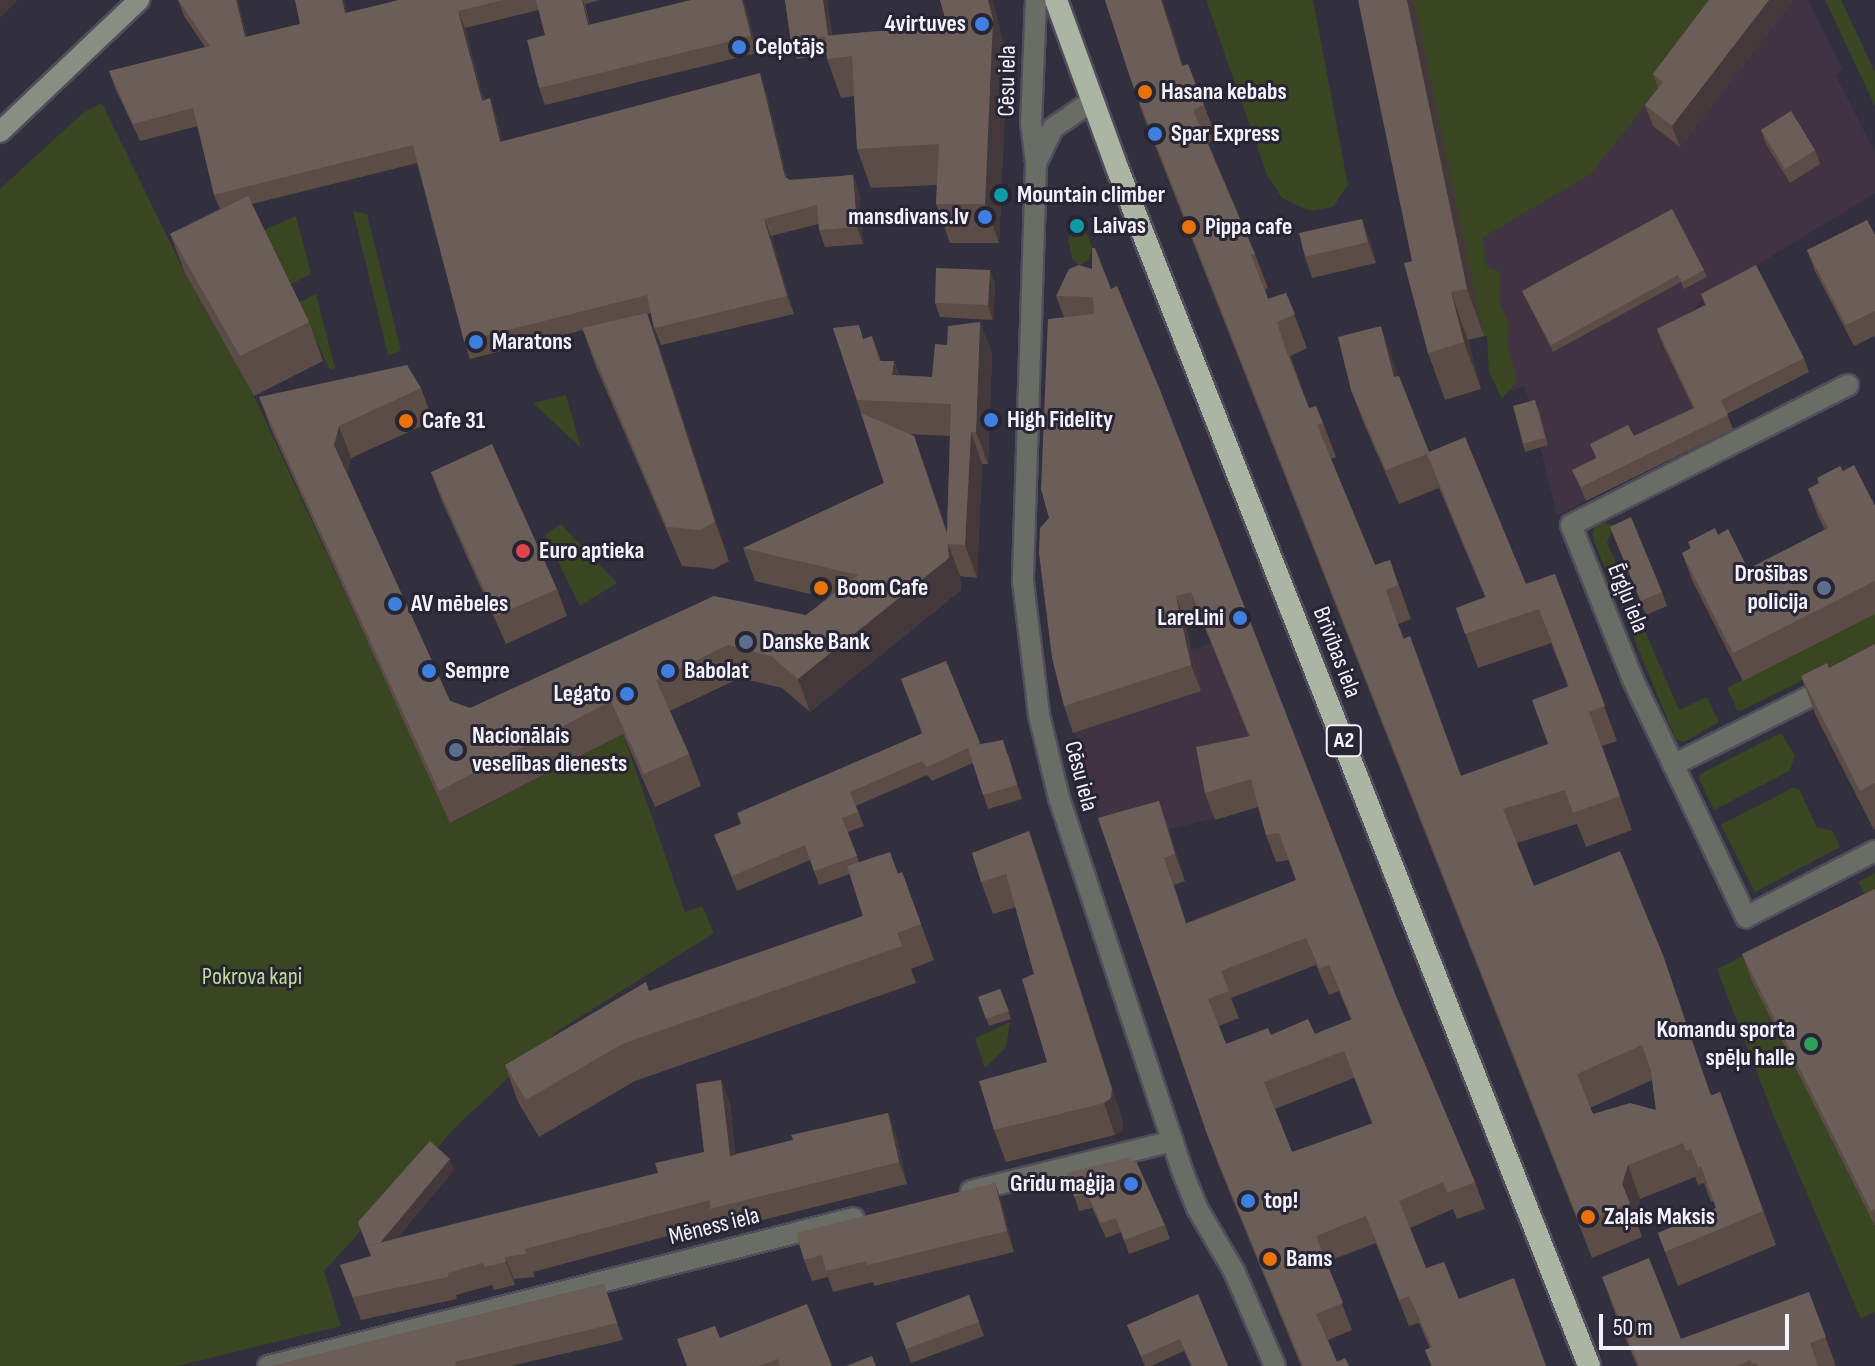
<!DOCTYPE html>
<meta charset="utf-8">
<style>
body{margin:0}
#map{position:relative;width:1875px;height:1366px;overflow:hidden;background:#322f3e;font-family:"Sofia Sans Condensed",sans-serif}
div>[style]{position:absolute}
.industrial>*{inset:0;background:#403443}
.green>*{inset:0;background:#3a4622}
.roads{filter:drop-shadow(2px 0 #514e5c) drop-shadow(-2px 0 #514e5c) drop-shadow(0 2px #514e5c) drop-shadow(0 -2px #514e5c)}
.minor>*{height:20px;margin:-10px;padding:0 10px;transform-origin:10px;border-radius:10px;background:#6a6d66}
.secondary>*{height:20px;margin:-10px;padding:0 10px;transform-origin:10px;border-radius:10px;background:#898e83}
.trunk>*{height:22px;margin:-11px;padding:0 11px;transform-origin:11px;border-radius:11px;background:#acb4a3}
.wall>*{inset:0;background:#5b4c45}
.shaded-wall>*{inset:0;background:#43393a}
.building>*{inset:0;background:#6b5d58}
.dots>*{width:22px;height:22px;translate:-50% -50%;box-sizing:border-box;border:4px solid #282533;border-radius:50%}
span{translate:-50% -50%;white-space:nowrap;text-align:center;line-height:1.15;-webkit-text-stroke:6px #282533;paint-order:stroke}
.shield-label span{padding:2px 6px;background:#282533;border:2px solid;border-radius:6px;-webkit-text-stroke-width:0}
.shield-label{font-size:22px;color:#f4f2fc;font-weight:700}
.poi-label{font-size:24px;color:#f4f2fc;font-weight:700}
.right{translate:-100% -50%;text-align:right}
.left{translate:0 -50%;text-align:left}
.street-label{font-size:24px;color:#f4f2fc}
.park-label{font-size:24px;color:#c0dc8e}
.scale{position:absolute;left:1599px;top:1314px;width:190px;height:36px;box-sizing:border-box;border:4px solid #f4f2fc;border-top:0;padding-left:10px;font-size:24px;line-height:28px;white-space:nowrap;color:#f4f2fc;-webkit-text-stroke:6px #282533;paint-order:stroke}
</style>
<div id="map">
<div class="industrial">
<div style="clip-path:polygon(1729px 0,1808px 0,1842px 68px,1836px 76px,1875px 153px,1875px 193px,1705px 297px,1681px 324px,1700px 422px,1578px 484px,1586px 501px,1557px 516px,1525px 386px,1509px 391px,1507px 383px,1482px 238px,1591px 174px)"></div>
<div style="clip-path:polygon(1253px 630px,1258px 807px,1108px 845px,1062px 685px,1144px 665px)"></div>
</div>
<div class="green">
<div style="clip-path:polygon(1206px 0,1313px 0,1348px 185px,1333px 207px,1310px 211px,1282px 198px,1267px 175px)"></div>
<div style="clip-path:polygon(1414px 0,1729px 0,1591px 174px,1482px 238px,1487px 267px,1500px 272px,1500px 305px,1510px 325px,1507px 342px,1517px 381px,1502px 399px,1489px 372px,1487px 336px,1484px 336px)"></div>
<div style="clip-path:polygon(1825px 0,1841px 0,1875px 72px,1875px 106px)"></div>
<div style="clip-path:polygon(102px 103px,185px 273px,254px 396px,451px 823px,623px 734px,685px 912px,702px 906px,714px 933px,559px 1030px,458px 1125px,324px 1271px,341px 1326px,177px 1366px,0 1366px,0 189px,83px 113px)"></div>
<div style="clip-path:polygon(353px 211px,367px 214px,401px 351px,388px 355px)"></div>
<div style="clip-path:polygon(296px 216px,311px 274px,289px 285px,262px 231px)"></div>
<div style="clip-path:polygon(1075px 223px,1085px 228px,1092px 247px,1089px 260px,1079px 265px,1072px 258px,1068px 239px)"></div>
<div style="clip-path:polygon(316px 294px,335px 368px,330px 370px,298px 303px)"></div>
<div style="clip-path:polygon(566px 395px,581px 448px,533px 403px)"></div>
<div style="clip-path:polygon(1604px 523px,1615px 525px,1607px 542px,1679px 710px,1707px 697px,1719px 722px,1684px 742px,1676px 740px,1592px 536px,1595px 527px)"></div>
<div style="clip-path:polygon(561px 524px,617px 583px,580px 606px,545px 535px)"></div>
<div style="clip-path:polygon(1875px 612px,1875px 645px,1738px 712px,1727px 688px)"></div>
<div style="clip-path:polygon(1781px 733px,1795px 756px,1789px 771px,1714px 810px,1699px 779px,1700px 774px)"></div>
<div style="clip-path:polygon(1792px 788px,1799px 789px,1817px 827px,1833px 831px,1840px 847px,1755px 892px,1721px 825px)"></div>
<div style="clip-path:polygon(1875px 873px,1875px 1312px,1861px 1319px,1775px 1119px,1717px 969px,1866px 897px,1858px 882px)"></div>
<div style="clip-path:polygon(1010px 1022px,1006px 1047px,985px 1068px,975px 1038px)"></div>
</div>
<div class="roads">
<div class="minor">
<div style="left:1036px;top:0;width:122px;rotate:92.3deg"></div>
<div style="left:1031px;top:122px;width:41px;rotate:83deg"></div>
<div style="left:1036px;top:163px;width:419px;rotate:91.8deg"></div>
<div style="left:1023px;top:582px;width:134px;rotate:83.1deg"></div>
<div style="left:1039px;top:715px;width:85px;rotate:76.5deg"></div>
<div style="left:1059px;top:798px;width:395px;rotate:71.7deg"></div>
<div style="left:1183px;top:1173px;width:38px;rotate:68deg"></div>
<div style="left:1197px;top:1208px;width:73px;rotate:59.6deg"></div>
<div style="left:1234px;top:1271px;width:103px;rotate:66.7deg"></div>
<div style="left:1036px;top:163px;width:39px;rotate:-64deg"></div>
<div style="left:1053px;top:128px;width:47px;rotate:-34.7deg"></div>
<div style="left:1848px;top:385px;width:310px;rotate:153.2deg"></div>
<div style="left:1571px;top:525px;width:167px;rotate:68.2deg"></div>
<div style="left:1633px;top:680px;width:263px;rotate:64.5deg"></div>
<div style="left:1746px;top:917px;width:145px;rotate:-27.1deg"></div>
<div style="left:1673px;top:765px;width:226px;rotate:-26.6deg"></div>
<div style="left:971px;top:1191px;width:208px;rotate:-13.9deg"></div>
<div style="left:268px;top:1366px;width:604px;rotate:-14.17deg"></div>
</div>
<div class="secondary">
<div style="left:0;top:132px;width:192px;rotate:-43.5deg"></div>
</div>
<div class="trunk">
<div style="left:1056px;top:0;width:181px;rotate:70deg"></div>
<div style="left:1118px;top:170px;width:1285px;rotate:68.5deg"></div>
</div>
</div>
<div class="wall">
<div style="clip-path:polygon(178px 0,238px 0,247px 37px,300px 24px,295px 0,344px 0,347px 13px,399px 0,600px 0,585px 4px,590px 25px,746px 6px,757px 53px,545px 105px,539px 88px,545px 35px,539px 10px,465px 28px,484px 101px,496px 116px,502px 141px,766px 91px,787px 178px,790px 180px,853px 175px,859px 192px,863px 244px,825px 247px,819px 230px,819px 224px,771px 236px,794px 314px,661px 345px,654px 328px,651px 313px,647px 314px,661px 352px,729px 561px,714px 569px,682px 566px,596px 367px,583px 330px,470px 359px,464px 341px,417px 163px,252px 204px,309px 322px,323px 361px,254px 396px,185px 273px,170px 234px,220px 209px,214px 195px,198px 126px,140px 141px,115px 88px,109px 71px,205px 47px,184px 16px)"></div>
<div style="clip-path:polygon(785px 0,827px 0,832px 35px,947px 25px,940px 0,992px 0,1007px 58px,999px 243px,950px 243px,936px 204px,937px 185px,871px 188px,857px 149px,854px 96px,841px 98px,827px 59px,827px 54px,797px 59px,791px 42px)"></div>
<div style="clip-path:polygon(evenodd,1105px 0,1163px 0,1183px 65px,1204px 105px,1217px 139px,1208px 143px,1255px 254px,1268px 288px,1265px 289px,1268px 299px,1286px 293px,1307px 348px,1290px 356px,1309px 408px,1323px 423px,1336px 457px,1331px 459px,1375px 565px,1390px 560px,1411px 619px,1398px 624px,1461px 776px,1548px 744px,1568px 687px,1551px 643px,1478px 668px,1456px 608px,1485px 597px,1439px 488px,1399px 504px,1364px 424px,1351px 390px,1393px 360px,1397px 376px,1429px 452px,1526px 584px,1555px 574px,1617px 741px,1602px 746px,1632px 830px,1586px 847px,1577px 824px,1517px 843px,1534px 886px,1712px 1095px,1720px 1092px,1776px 1245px,1678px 1286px,1658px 1233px,1716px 1208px,1714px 1201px,1711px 1202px,1704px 1183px,1698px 1185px,1695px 1177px,1640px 1199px,1635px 1217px,1642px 1237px,1592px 1258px,1143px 115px,1131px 80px,1105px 0,1652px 1080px,1656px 1110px,1593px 1114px,1590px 1108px,1652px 1080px)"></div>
<div style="clip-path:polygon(1414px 0,1484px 336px,1468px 340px,1481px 389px,1445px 400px,1428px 353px,1412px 261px)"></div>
<div style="clip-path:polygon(1709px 0,1793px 0,1680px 147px,1653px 126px,1645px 105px,1658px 88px,1653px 74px)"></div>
<div style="clip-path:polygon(1761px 130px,1815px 150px,1820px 164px,1790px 183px,1766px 144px)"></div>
<div style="clip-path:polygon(1875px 235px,1875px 336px,1854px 346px,1815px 271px,1807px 250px)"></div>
<div style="clip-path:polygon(1370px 240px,1376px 263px,1312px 278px,1305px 257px)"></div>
<div style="clip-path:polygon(evenodd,1079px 265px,1398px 1001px,1475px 1182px,1485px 1209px,1457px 1219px,1453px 1209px,1410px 1228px,1426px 1268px,1459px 1299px,1546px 1366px,1431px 1366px,1425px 1350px,1430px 1348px,1419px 1323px,1409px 1326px,1376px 1243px,1326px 1262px,1352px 1330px,1328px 1340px,1337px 1362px,1349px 1366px,1301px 1366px,1218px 1164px,1098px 818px,1159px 801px,1185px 881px,1174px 885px,1186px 923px,1296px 880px,1289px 860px,1276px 862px,1266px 835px,1258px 807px,1215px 820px,1205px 793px,1249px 737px,1201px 618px,1185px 623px,1201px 691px,1073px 733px,1064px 706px,1049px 518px,1064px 317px,1056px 296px,1079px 265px,1316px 965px,1329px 995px,1339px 991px,1351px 1020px,1315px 1034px,1271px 1035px,1226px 1044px,1219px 1026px,1239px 1018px,1231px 998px,1316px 965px,1079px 265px,1354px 1078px,1372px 1124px,1292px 1152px,1275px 1109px,1354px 1078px)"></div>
<div style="clip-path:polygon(990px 270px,995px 284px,993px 320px,940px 317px,935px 303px)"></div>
<div style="clip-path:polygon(1704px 270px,1707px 277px,1684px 289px,1681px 282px,1553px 352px,1522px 291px)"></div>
<div style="clip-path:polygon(1701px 294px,1804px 358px,1809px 372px,1727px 414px,1733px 429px,1586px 501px,1572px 470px,1596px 458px,1590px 444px,1634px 436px,1693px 408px,1662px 343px,1657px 329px,1705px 305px)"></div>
<div style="clip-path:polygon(evenodd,980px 322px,992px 354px,988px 464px,982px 464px,977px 578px,960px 576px,961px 590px,810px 712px,782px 688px,740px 678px,670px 711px,689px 754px,701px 786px,655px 807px,623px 734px,450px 823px,271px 429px,259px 397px,421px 388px,433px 421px,351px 458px,347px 473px,450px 701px,470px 708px,806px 615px,828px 598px,755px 581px,743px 548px,884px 483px,833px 328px,864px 339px,872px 336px,881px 361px,894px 361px,899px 375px,932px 377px,947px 345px,980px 322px,909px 434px,950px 436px,947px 531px,914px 436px,909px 434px)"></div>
<div style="clip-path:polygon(1538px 407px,1548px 445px,1525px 452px,1523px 444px)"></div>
<div style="clip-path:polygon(1843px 471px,1875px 506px,1875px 614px,1743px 681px,1692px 580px,1682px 553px,1691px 549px,1688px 542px,1718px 535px,1748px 569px,1825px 530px,1818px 516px,1808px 489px)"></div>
<div style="clip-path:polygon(431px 472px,557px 589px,567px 616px,506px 644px,441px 499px)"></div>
<div style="clip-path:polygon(1610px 527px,1662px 592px,1667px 606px,1646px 615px)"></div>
<div style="clip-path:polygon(1875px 644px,1875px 829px,1874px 830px,1816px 716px,1801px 676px,1829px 668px)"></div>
<div style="clip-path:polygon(946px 661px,980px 744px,1008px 754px,1022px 799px,988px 809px,973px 763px,932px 781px,927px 775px,856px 806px,864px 826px,848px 832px,859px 862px,898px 874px,902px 872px,934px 960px,911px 969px,916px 983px,635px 1081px,539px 1137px,518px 1102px,505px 1065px,649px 991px,863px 916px,850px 874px,819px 885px,810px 860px,737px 891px,714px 835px,741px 824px,922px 734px,901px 679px)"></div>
<div style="clip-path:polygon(1029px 831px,1040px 863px,1123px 1122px,1123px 1130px,1115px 1135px,1006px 1162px,994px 1130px,1047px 1062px,1034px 974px,1016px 907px,993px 914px,981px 882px)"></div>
<div style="clip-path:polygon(1875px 889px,1875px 1226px,1752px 981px,1742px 954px)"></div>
<div style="clip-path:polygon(1000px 989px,1011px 1019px,989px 1026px,978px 997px)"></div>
<div style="clip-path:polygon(721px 1080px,730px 1103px,735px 1154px,793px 1140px,888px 1113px,896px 1135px,907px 1184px,719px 1231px,716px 1223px,533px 1272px,535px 1277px,514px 1279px,515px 1285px,494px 1290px,492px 1285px,456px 1295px,457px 1299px,361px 1320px,340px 1265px,371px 1256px,454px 1170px,397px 1238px,658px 1173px,704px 1152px)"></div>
<div style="clip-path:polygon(1067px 1173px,1165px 1225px,1170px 1239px,1129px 1254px,1121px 1232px,1106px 1238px,1092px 1208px,1079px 1211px)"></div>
<div style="clip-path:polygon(995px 1183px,1002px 1204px,1014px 1252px,874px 1286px,873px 1282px,833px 1292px,828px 1277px,812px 1281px,804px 1260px)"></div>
<div style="clip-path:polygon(1602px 1277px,1681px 1339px,1809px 1292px,1836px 1366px,1637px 1366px,1615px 1313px)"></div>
<div style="clip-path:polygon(604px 1284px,623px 1340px,511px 1366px,271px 1366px)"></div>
<div style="clip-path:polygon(1198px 1294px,1228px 1366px,1191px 1366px,1184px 1351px,1151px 1366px,1145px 1366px,1127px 1325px)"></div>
<div style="clip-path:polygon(969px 1295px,984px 1336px,911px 1363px,896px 1323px)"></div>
<div style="clip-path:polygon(720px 1338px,832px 1366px,687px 1366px)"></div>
</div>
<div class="shaded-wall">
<div style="clip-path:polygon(0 0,18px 0,0 18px)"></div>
<div style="clip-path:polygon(236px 0,238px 0,251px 55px,245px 37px)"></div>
<div style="clip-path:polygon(342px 0,344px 0,351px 30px,345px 13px)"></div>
<div style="clip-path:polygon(582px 0,583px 0,594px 42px,588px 25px)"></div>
<div style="clip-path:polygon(742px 0,744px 0,746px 6px,757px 53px,751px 36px)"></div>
<div style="clip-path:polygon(823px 0,827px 0,834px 53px,828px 36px)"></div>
<div style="clip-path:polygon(988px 0,992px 0,1007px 58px,999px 243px,985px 204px)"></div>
<div style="clip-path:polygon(1161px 0,1163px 0,1194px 100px,1182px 66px)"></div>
<div style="clip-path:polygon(1407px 0,1414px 0,1484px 336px,1467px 289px)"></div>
<div style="clip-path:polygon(1769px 0,1793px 0,1680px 147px,1672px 126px)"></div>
<div style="clip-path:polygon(458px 11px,465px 28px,488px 118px,482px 101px)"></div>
<div style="clip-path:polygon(760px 73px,766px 91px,791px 194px,785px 177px)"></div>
<div style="clip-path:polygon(490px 98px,496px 116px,506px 159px,500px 142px)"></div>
<div style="clip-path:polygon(853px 175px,859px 192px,863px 244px,857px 227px)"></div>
<div style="clip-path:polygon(764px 219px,771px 236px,794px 314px,787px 296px)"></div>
<div style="clip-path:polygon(1362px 219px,1370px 240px,1376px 263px,1368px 242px)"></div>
<div style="clip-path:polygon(990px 270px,995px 284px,993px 320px,988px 305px)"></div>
<div style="clip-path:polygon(1451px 292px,1468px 340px,1481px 389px,1464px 342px)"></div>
<div style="clip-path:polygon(647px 313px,661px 352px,729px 561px,715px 522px)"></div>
<div style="clip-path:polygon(980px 322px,992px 354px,988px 464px,976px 432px)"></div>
<div style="clip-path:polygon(1381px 326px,1393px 360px,1407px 411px,1394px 377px)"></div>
<div style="clip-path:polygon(894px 361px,905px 393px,892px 375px)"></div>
<div style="clip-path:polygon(339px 426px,351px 458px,346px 477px,334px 445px)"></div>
<div style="clip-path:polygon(971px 432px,982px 464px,977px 578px,965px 545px)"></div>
<div style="clip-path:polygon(914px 436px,926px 469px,951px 544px,950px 544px)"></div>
<div style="clip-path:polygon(948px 544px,960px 576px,961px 590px,810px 712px,798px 679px)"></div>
<div style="clip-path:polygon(1176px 596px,1185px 623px,1201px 691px,1191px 665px)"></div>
<div style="clip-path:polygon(1159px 801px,1169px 828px,1185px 881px,1175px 854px)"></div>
<div style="clip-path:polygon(1029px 831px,1040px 863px,1123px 1122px,1123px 1130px,1115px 1135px,1104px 1103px)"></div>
<div style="clip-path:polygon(721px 1080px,730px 1103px,738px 1178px,730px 1156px)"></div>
<div style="clip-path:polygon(888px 1113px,896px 1135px,907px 1184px,899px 1162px)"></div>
<div style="clip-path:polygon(450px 1159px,454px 1170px,374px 1265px,370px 1254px)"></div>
<div style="clip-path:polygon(1628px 1165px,1640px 1199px,1635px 1217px,1622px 1184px)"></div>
<div style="clip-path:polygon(995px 1183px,1002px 1204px,1014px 1252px,1007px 1231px)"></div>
<div style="clip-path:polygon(505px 1257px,514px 1279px,515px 1285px,506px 1262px)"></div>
</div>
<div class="building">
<div style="clip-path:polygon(178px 0,236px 0,245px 37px,300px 24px,295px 0,342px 0,345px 13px,399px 0,502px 0,458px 11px,482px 101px,490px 98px,500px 142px,760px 73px,785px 177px,790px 180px,853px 175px,857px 227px,819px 230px,817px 205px,764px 219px,787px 296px,654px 328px,647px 295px,464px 341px,413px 145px,214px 195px,193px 108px,133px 124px,109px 71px,210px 46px)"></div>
<div style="clip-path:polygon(536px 0,582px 0,588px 25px,691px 0,742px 0,751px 36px,539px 88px,527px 40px,545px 35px)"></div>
<div style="clip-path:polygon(785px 0,823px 0,828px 36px,791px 42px)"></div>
<div style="clip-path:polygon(940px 0,988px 0,993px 19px,985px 204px,936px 204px,939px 144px,857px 149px,852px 56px,827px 59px,825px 36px,947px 25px)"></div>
<div style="clip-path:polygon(evenodd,1105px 0,1161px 0,1182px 66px,1188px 64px,1204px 105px,1193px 110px,1255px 254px,1251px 255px,1268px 299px,1286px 293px,1295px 314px,1277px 322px,1286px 351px,1309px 408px,1316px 406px,1323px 423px,1317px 425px,1375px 565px,1390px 560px,1398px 585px,1386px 590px,1403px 639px,1410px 636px,1461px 776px,1548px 744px,1532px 700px,1569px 686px,1539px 609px,1465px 634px,1456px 608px,1486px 597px,1427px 454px,1386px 470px,1351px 390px,1338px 337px,1381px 326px,1394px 377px,1399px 376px,1429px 452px,1465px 437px,1526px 584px,1555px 574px,1605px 706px,1589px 712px,1620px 796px,1573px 813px,1565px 790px,1503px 809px,1534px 886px,1620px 851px,1663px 955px,1711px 1096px,1720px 1092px,1763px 1211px,1665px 1252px,1658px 1233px,1716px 1208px,1701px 1166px,1698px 1168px,1691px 1149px,1686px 1151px,1683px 1143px,1628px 1165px,1622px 1184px,1630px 1203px,1580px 1224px,1131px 80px,1105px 0,1642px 1045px,1651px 1071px,1656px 1110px,1630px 1103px,1593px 1114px,1577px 1074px,1642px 1045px)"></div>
<div style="clip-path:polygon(1358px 0,1407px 0,1467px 289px,1451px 292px,1464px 342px,1428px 353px,1404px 263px,1412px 261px)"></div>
<div style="clip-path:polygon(1709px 0,1769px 0,1672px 126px,1645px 105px,1663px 82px,1653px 74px)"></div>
<div style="clip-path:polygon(1791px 111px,1815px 150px,1785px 169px,1761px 130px)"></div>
<div style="clip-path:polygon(248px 196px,309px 322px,240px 356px,170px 234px)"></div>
<div style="clip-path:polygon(1672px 209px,1704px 270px,1682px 282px,1678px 275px,1551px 345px,1522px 291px)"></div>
<div style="clip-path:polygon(1362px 219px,1368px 242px,1305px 257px,1299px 233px)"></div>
<div style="clip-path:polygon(1867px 220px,1875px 235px,1875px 311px,1846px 325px,1807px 250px)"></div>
<div style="clip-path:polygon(evenodd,1092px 248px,1095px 248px,1111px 289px,1117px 286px,1160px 390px,1398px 1001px,1475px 1182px,1447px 1193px,1443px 1182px,1399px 1201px,1426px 1268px,1444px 1262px,1459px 1299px,1514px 1278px,1546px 1366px,1432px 1366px,1425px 1350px,1432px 1347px,1409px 1296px,1399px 1300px,1366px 1216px,1316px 1236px,1343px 1303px,1316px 1314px,1337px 1362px,1345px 1358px,1349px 1366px,1303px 1366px,1208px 1137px,1098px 818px,1159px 801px,1175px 854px,1164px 858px,1186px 924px,1296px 880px,1279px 833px,1266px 835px,1251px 779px,1205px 793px,1196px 747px,1250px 736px,1191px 592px,1176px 596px,1191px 665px,1064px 706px,1052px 658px,1039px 553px,1040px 528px,1049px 518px,1041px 489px,1048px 319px,1094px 314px,1093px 297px,1056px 296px,1069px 269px,1079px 265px,1092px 269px,1092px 248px,1306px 938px,1319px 968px,1329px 965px,1352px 1019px,1315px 1034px,1308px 1019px,1271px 1035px,1268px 1028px,1226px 1044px,1208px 999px,1229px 991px,1221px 971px,1306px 938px,1092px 248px,1344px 1051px,1373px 1123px,1292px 1152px,1264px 1082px,1344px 1051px)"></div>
<div style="clip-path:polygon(1756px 265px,1804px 358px,1721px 400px,1728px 415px,1581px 487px,1572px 470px,1597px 458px,1590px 444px,1628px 425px,1634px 436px,1695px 408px,1657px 329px,1706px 305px,1701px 294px)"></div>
<div style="clip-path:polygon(936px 268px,990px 270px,988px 305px,935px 303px)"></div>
<div style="clip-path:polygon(647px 313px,715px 522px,700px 530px,667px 527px,582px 328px)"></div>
<div style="clip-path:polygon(980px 322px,976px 432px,971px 432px,965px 545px,948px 544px,949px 558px,798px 679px,771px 656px,728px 645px,656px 680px,689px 754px,644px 774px,611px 701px,439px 791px,259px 397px,407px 365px,421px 388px,339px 426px,334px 445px,450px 701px,470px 708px,714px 596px,806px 615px,858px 575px,743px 548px,884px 483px,861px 413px,914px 436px,947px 534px,951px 404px,857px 400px,833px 328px,859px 325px,863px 339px,872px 336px,879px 361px,894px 361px,892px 375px,932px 377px,935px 344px,947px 345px,948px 326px)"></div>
<div style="clip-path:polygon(1535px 400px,1545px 438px,1523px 444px,1513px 406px)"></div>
<div style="clip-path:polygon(492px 444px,557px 589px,496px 616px,431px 472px)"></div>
<div style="clip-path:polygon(1854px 465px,1875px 506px,1875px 581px,1733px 653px,1682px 553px,1691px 548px,1688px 542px,1715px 528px,1718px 535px,1728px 529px,1748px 569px,1828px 528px,1808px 489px,1819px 483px,1817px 478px,1840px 466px,1843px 471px)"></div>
<div style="clip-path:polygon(1631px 517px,1662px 592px,1641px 601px,1610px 527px)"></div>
<div style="clip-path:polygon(1875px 644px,1875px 783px,1860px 791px,1801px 676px,1827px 663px,1829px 668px)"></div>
<div style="clip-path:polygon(946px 661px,980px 743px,975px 745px,1003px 740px,1017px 785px,983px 795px,968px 748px,927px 767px,922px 761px,850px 792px,858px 812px,842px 818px,857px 856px,814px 871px,805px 845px,732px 876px,714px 835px,741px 824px,737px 813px,923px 733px,901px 679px)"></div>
<div style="clip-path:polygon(1029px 831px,1112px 1089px,1111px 1098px,1104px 1103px,994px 1130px,979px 1081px,1047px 1062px,1022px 979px,1034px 974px,1006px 874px,981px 882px,972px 853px)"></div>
<div style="clip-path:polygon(890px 852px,898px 874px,902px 872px,921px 924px,897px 933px,902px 946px,622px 1044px,526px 1100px,505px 1065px,646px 982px,649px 991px,863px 916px,847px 866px)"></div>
<div style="clip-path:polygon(1875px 889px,1875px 1209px,1871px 1211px,1742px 954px)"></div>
<div style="clip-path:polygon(1000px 989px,1009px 1011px,986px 1019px,978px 997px)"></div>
<div style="clip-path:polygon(721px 1080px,730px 1156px,793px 1140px,791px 1135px,888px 1113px,899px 1162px,710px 1209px,710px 1200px,525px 1249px,526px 1254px,505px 1257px,506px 1262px,485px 1267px,483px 1263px,448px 1273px,448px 1277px,353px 1297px,340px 1265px,371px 1256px,367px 1246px,658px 1173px,655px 1163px,704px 1152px,696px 1084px)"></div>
<div style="clip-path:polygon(430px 1141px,450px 1159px,380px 1243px,367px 1246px,358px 1222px)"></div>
<div style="clip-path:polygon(1127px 1158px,1137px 1163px,1165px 1225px,1124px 1240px,1116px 1218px,1101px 1223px,1087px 1194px,1074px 1197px,1067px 1173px)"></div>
<div style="clip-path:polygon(995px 1183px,1007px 1231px,867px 1265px,866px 1261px,826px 1271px,822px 1255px,804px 1260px,796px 1233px)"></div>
<div style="clip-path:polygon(1649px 1258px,1681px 1339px,1809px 1292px,1826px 1337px,1810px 1343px,1818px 1366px,1758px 1366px,1756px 1363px,1752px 1364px,1750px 1360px,1737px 1366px,1639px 1366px,1602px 1277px)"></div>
<div style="clip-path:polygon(604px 1284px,617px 1323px,455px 1362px,456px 1366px,271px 1366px)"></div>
<div style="clip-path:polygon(1198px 1294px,1228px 1366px,1192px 1366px,1180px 1339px,1141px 1356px,1127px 1325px)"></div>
<div style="clip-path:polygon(969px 1295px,979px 1322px,906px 1349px,896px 1323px)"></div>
<div style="clip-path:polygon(807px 1304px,832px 1366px,780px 1366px,778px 1359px,758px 1366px,687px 1366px,677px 1339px,715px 1326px,720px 1338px)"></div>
<div style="clip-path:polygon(872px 1356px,876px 1366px,846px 1366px)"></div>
</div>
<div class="dots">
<div style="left:982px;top:24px;background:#3f7fe0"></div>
<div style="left:739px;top:47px;background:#3f7fe0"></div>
<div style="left:1145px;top:92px;background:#e8710a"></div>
<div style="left:1155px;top:134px;background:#3f7fe0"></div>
<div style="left:1001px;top:195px;background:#0f9aa8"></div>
<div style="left:985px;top:217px;background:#3f7fe0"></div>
<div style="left:1077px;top:226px;background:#0f9aa8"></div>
<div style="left:1189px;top:227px;background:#e8710a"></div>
<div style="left:476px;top:342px;background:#3f7fe0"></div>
<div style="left:991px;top:420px;background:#3f7fe0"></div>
<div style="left:406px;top:421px;background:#e8710a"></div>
<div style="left:523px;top:551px;background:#e0444e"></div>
<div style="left:821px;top:588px;background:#e8710a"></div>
<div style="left:1824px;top:588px;background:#5c6f8a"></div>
<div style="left:395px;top:604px;background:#3f7fe0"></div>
<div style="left:1240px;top:618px;background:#3f7fe0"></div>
<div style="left:746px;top:642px;background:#5c6f8a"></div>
<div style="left:429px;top:671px;background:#3f7fe0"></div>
<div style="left:668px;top:671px;background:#3f7fe0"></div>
<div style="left:627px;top:694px;background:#3f7fe0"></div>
<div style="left:456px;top:750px;background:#5c6f8a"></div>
<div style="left:1811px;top:1044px;background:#2e9e5b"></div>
<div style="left:1131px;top:1184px;background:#3f7fe0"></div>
<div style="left:1248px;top:1201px;background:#3f7fe0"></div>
<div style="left:1588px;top:1217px;background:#e8710a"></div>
<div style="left:1270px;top:1259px;background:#e8710a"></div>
</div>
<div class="shield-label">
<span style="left:1344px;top:741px">A2</span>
</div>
<div class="poi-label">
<span class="right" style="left:966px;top:24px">4virtuves</span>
<span class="left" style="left:755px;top:47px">Ceļotājs</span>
<span class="left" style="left:1161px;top:92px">Hasana kebabs</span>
<span class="left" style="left:1171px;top:134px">Spar Express</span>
<span class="left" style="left:1017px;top:195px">Mountain climber</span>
<span class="right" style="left:969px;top:217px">mansdivans.lv</span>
<span class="left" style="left:1093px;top:226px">Laivas</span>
<span class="left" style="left:1205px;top:227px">Pippa cafe</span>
<span class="left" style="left:492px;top:342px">Maratons</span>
<span class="left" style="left:1007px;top:420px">High Fidelity</span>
<span class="left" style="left:422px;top:421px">Cafe 31</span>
<span class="left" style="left:539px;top:551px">Euro aptieka</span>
<span class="right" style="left:1808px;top:588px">Drošības<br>policija</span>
<span class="left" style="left:837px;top:588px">Boom Cafe</span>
<span class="left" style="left:411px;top:604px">AV mēbeles</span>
<span class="right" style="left:1224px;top:618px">LareLini</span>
<span class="left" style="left:762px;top:642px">Danske Bank</span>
<span class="left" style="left:445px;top:671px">Sempre</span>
<span class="left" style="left:684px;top:671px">Babolat</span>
<span class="right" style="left:611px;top:694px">Legato</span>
<span class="left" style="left:472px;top:750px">Nacionālais<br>veselības dienests</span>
<span class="right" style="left:1795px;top:1044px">Komandu sporta<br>spēļu halle</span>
<span class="right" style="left:1115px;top:1184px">Grīdu maģija</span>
<span class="left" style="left:1264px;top:1201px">top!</span>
<span class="left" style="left:1604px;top:1217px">Zaļais Maksis</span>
<span class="left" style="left:1286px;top:1259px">Bams</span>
</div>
<div class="street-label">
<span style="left:1007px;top:81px;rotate:-89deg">Cēsu iela</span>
<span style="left:1628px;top:598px;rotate:68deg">Ērgļu iela</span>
<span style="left:1337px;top:652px;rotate:69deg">Brīvības iela</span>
<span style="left:1081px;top:776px;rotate:75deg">Cēsu iela</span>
<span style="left:714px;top:1226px;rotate:-14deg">Mēness iela</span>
</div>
<div class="park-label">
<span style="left:252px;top:977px">Pokrova kapi</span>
</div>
<div class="scale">50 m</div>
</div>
